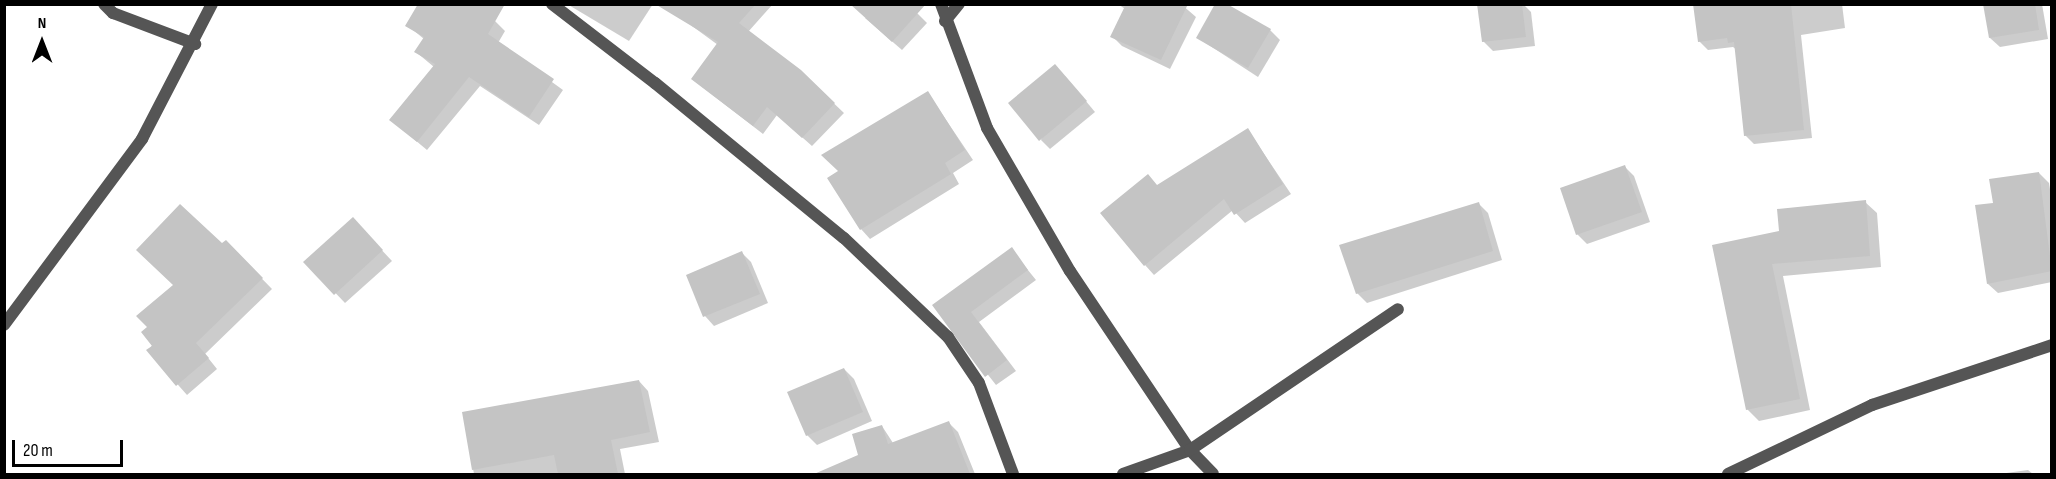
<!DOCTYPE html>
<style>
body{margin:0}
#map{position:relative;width:2056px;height:479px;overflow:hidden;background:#fff;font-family:"Sofia Sans Condensed",sans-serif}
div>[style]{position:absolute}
.shadow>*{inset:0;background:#0003}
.building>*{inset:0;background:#c4c4c4}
.street>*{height:12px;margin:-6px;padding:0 6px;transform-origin:6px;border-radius:6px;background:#555}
span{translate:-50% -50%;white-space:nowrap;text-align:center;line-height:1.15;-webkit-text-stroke:4.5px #fff;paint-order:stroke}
.frame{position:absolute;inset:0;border:6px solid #000;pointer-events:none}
.north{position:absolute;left:12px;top:12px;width:60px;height:60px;-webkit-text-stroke:4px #fff;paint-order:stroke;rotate:0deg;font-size:16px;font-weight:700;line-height:24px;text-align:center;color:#000}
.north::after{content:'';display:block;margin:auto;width:21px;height:27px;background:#000;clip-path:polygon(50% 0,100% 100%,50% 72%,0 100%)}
.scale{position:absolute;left:12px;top:440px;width:111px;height:27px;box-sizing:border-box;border:3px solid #000;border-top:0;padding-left:8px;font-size:18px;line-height:21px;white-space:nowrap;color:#000;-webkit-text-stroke:4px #fff;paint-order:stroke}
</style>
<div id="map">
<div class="shadow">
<div style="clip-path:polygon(567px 4px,653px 4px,629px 41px)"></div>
<div style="clip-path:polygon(712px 4px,773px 4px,748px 32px,800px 71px,844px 113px,812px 146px,777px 115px,763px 134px,692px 79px,718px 45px,692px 26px)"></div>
<div style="clip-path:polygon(908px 4px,927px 23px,902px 50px,865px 18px)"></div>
<div style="clip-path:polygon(1118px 4px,1181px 4px,1196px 17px,1170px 69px,1122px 46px,1112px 36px,1125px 9px)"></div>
<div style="clip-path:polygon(1504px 4px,1523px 4px,1531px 12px,1535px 46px,1493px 51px,1483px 41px)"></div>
<div style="clip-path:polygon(1695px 4px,1842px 4px,1845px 28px,1801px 35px,1812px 138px,1754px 144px,1745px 135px,1737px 50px,1733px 47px,1708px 50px,1699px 41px)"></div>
<div style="clip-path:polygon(1984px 4px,2042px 4px,2048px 39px,2000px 47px,1990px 38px)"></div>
<div style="clip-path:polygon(495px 21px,505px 31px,498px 43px,563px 90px,539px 125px,480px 86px,427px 150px,391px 120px,434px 67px,416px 52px,424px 39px,407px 25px)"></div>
<div style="clip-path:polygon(1270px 30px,1280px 40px,1258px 77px,1198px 38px)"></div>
<div style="clip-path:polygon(1065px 76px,1095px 112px,1050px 149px,1041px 140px)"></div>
<div style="clip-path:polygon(928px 93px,973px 160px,953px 173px,959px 184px,870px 239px,861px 229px)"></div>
<div style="clip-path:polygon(1248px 130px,1291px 194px,1245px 223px,1233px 210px,1154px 275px,1145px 265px,1158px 187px)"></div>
<div style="clip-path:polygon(1625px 167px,1634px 176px,1650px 222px,1587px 244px,1577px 234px)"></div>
<div style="clip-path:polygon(2039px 173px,2049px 183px,2052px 201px,2052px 282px,1998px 293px,1988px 284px)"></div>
<div style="clip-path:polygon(1865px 202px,1877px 213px,1881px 267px,1783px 276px,1810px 410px,1759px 421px,1747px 409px,1714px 246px,1781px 233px)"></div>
<div style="clip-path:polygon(1478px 203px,1488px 213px,1502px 260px,1367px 303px,1357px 293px)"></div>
<div style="clip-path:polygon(362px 229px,392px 261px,345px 303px,306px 262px)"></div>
<div style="clip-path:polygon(226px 242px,272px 289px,205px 354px,217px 369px,187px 395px,148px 351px)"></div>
<div style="clip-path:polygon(1011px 249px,1036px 280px,979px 322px,1016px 371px,996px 385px,934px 306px)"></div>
<div style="clip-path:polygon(742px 253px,751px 262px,768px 303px,714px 326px,705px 316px)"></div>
<div style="clip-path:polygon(844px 369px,854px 379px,872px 421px,817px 445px,807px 435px)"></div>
<div style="clip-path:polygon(639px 381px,648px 391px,659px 442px,620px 449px,625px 474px,474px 474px,463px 413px)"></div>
<div style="clip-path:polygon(949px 423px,958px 432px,975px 474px,865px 474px,854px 435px,882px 426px,893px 443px)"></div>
<div style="clip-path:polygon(2028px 470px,2033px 474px,1999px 474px)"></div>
</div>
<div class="building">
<div style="clip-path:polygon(418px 4px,505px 4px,488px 34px,554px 79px,529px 117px,469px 77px,417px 142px,389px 120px,435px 64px,414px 52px,424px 37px,405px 26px)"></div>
<div style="clip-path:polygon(655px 4px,756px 4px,739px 23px,801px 70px,835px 103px,802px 138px,767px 107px,753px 126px,691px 79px,718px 42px)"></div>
<div style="clip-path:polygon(850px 4px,926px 4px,892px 42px)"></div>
<div style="clip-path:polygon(1126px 4px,1188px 4px,1161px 60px,1110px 37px)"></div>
<div style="clip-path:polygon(1215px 4px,1227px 4px,1271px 29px,1248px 68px,1196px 38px)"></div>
<div style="clip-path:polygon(1477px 4px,1522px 4px,1526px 37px,1482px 42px)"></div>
<div style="clip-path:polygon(1693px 4px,1791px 4px,1804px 130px,1744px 136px,1734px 42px,1728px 43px,1727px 38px,1698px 42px)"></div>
<div style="clip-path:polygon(1983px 4px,2035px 4px,2039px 30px,1989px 38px)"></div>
<div style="clip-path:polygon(1055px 64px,1087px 101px,1039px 141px,1008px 103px)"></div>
<div style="clip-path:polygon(928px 91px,965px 150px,945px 163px,951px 174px,860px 230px,827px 178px,838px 171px,821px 155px)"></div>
<div style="clip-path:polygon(1248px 128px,1283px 184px,1234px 215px,1224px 199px,1144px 266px,1100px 213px,1148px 174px,1157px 185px)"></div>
<div style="clip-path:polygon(1625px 165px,1642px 212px,1576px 235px,1560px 188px)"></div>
<div style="clip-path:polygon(2039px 172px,2052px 271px,1987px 284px,1975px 205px,1993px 203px,1989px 179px)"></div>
<div style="clip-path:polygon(1866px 200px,1870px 256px,1772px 264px,1800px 399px,1746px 410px,1712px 245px,1779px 231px,1777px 209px)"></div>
<div style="clip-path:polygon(1479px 202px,1493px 251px,1356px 294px,1339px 245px)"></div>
<div style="clip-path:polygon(180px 204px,222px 243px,226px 240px,263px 278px,196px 343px,209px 358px,176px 386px,146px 350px,152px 346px,141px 332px,147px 327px,136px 316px,173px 285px,136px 250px)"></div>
<div style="clip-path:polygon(353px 217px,383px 250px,334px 295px,303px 262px)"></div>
<div style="clip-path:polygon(1012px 247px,1028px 270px,971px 312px,1007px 360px,985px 377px,932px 305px)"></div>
<div style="clip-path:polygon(742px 251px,760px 294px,703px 317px,686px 275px)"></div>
<div style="clip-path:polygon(844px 368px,863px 412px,806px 436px,787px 392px)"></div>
<div style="clip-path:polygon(639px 380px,650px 432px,611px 440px,618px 474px,558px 474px,554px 455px,472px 470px,462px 412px)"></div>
<div style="clip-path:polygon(949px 421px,970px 474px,814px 474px,858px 455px,852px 434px,882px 425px,888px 444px)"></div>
</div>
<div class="street">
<div style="left:104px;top:4px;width:13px;rotate:45deg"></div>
<div style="left:113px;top:13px;width:88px;rotate:20.7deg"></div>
<div style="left:552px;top:4px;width:130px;rotate:37.5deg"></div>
<div style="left:655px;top:83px;width:244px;rotate:39.4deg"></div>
<div style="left:844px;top:238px;width:144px;rotate:43.6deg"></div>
<div style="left:948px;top:337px;width:55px;rotate:56deg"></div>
<div style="left:979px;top:383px;width:97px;rotate:69.5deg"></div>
<div style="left:941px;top:4px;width:132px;rotate:69.6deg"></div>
<div style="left:987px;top:128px;width:165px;rotate:59.9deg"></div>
<div style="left:1070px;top:271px;width:216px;rotate:56.2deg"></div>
<div style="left:1190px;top:450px;width:33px;rotate:46deg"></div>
<div style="left:945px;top:21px;width:22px;rotate:-51deg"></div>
<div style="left:4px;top:325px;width:232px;rotate:-53.4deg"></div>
<div style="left:142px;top:139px;width:152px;rotate:-62.6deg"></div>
<div style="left:1123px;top:474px;width:71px;rotate:-19.7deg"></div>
<div style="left:1190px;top:450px;width:251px;rotate:-34.1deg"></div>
<div style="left:1728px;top:474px;width:160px;rotate:-25.6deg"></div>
<div style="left:1872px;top:405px;width:190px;rotate:-18.4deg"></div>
</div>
<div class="frame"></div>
<div class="north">N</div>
<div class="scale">20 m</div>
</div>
